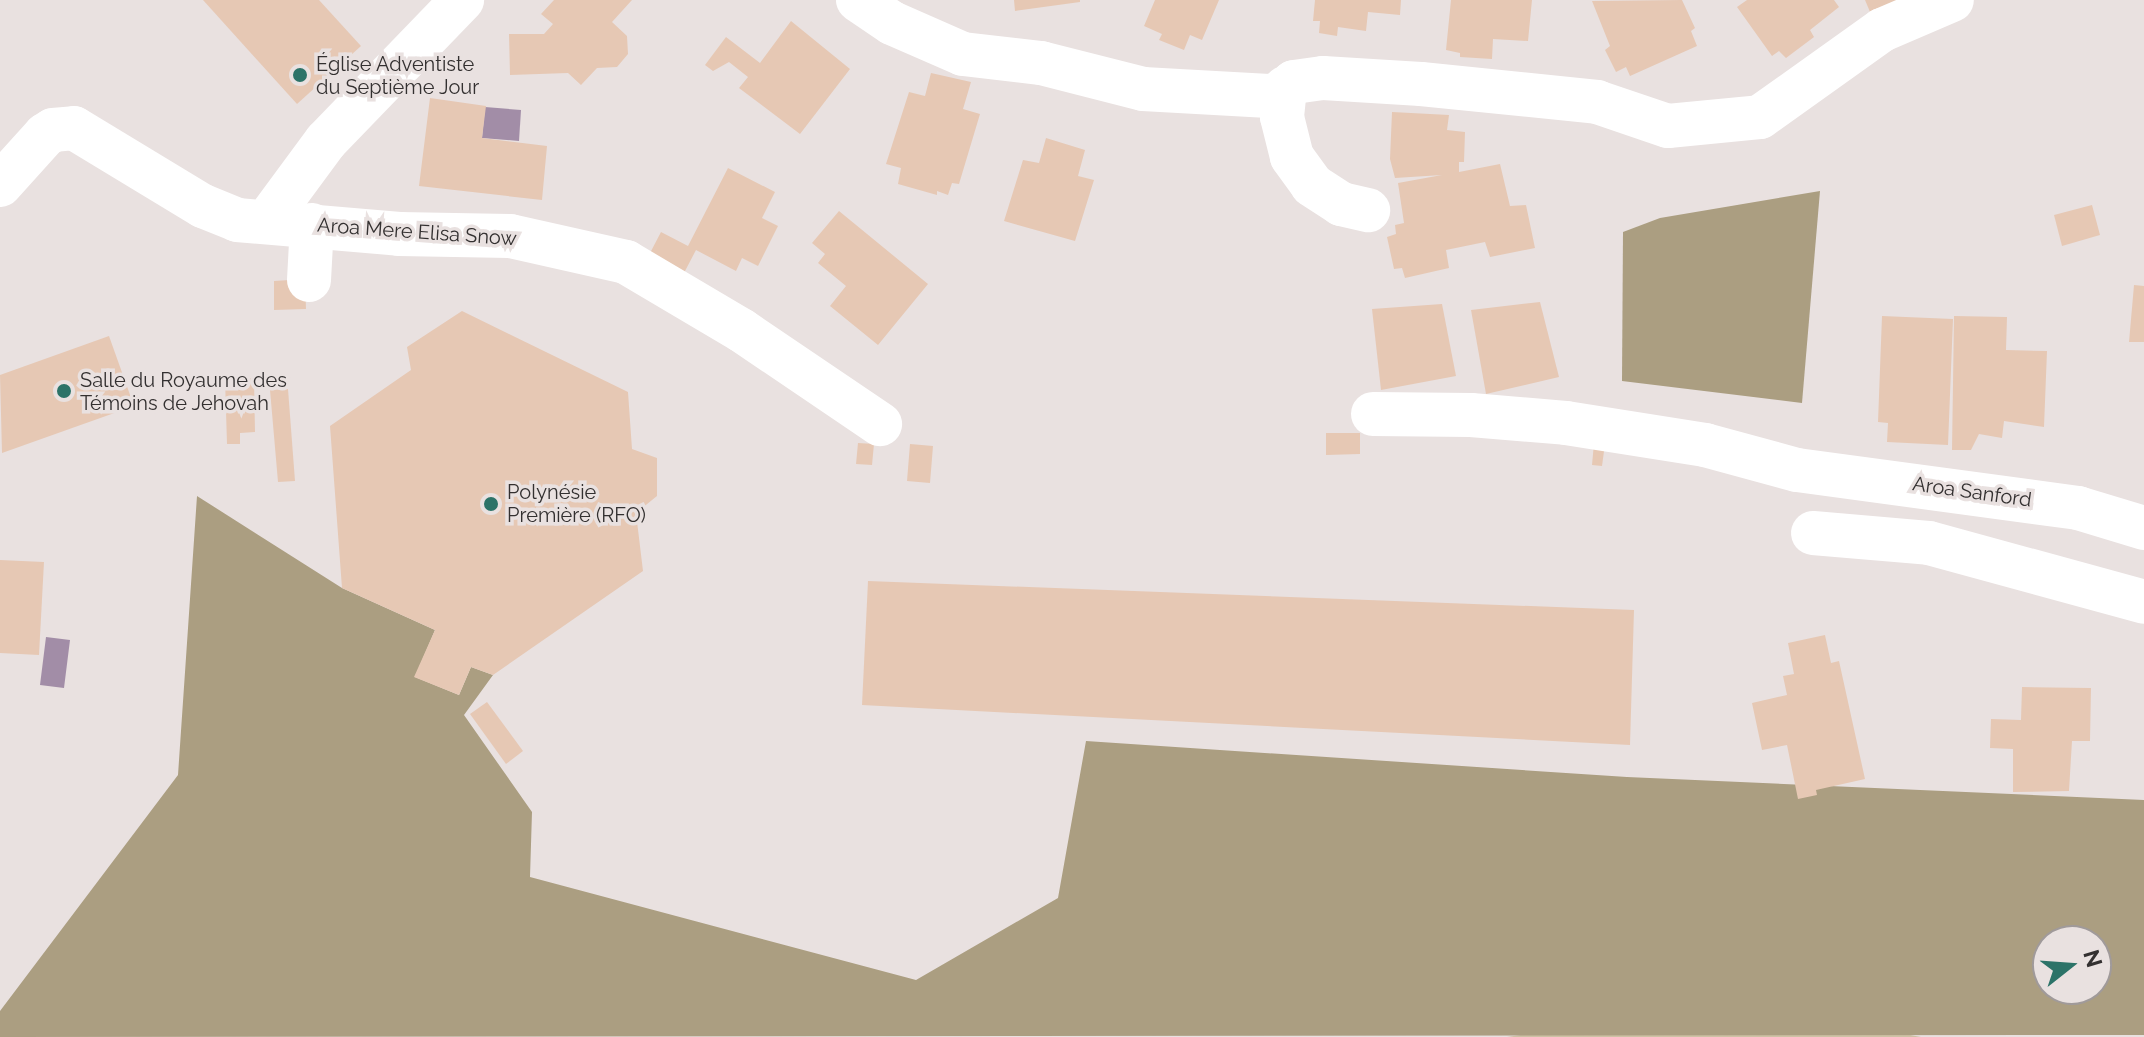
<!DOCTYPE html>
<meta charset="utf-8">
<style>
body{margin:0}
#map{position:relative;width:2144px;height:1037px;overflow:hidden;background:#e9e1e0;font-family:Raleway,sans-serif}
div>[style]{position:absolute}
.green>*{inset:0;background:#cec2a5}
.forest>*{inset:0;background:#ab9e81}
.water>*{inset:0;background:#a28da7}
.building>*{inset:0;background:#e6c8b4}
.minor>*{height:44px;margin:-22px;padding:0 22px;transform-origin:22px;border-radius:22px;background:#fff}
.dots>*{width:22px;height:22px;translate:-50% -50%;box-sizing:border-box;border:4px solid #e9e1e0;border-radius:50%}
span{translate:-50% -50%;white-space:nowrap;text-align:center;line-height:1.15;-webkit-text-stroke:7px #e9e1e0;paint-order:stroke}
.poi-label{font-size:20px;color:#333030}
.left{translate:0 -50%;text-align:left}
.street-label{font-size:20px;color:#333030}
.north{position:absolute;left:2032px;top:925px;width:80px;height:80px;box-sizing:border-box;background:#e9e1e0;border:2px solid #a09a9a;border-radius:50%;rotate:73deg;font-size:22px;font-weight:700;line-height:32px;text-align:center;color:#333030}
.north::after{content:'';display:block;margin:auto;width:28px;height:36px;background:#2c7368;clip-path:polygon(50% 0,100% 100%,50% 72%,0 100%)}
</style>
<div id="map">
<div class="green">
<div style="clip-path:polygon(1528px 1034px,1905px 1034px,1921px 1037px,1507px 1037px)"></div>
</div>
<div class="forest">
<div style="clip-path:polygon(1820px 191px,1802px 403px,1622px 381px,1623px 232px,1660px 218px)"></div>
<div style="clip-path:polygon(evenodd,197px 496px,342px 588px,435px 630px,415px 677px,459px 695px,471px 667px,493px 675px,464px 715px,532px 812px,530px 877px,916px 980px,1058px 898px,1086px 741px,1627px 777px,2144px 800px,2144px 1035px,0 1037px,0 1011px,178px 775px,197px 496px,2048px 941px,2096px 941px,2096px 989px,2048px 989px,2048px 941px)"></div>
</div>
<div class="water">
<div style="clip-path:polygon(485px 107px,521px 110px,519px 141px,482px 138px)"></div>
<div style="clip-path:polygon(46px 637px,70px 640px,64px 688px,40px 685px)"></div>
</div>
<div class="building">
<div style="clip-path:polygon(203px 0,319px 0,361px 46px,297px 104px)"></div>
<div style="clip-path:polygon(554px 0,632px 0,612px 22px,627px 36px,628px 54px,617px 67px,597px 68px,581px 85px,568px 73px,510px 75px,509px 34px,544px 34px,553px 24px,541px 14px)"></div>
<div style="clip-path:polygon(1014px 0,1080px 0,1080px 2px,1015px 11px)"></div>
<div style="clip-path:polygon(1155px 0,1219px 0,1202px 40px,1190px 35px,1184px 50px,1159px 40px,1162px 34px,1144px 26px)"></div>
<div style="clip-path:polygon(1315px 0,1401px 0,1400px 15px,1368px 12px,1366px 31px,1338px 27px,1337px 36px,1319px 33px,1320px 21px,1313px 21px)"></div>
<div style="clip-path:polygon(1451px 0,1532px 0,1528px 41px,1493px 39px,1492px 59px,1460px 57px,1460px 53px,1446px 50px)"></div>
<div style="clip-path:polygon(1682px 0,1695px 28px,1691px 31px,1697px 46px,1630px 76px,1626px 67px,1616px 72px,1605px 50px,1610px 46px,1592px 1px)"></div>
<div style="clip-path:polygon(1747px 0,1834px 0,1839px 7px,1810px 30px,1814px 37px,1786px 58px,1779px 51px,1772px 56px,1737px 7px)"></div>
<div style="clip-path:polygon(1865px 0,1916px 0,1873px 19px)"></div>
<div style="clip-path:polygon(791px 21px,850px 69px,800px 134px,739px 88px,748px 77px,729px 62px,713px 71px,705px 65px,726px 37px,760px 63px)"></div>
<div style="clip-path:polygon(931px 73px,971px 82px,963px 109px,980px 114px,959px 184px,952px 183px,948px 195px,937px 191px,937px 195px,898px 184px,901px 168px,886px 164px,909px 92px,925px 96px)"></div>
<div style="clip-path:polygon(430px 98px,486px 106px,482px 138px,547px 146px,542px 200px,419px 186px)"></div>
<div style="clip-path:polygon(1392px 112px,1449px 115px,1447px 130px,1465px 132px,1464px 162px,1459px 162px,1459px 172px,1500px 164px,1510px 206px,1526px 205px,1535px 248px,1490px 257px,1485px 242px,1446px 250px,1449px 268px,1405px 278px,1402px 268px,1394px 269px,1387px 237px,1396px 234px,1395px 225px,1404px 223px,1398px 183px,1442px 175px,1395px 178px,1390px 159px)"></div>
<div style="clip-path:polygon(1046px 138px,1085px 150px,1078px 176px,1094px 180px,1075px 241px,1004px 221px,1023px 160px,1039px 163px)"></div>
<div style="clip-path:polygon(728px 168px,775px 192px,762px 218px,778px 226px,758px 266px,742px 258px,736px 271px,696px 250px,684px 273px,649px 255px,661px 232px,688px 246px)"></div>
<div style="clip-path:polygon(2092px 205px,2100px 235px,2062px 246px,2054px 215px)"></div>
<div style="clip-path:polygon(839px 211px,928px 284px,878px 345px,830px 306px,846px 286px,818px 263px,825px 254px,812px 243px)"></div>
<div style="clip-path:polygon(305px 279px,306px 309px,274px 310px,274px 281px)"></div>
<div style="clip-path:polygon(2134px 285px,2144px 286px,2144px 342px,2129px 342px)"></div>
<div style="clip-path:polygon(1540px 302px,1559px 377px,1486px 394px,1471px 310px)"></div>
<div style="clip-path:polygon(1442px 304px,1456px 376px,1381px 390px,1372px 309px)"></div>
<div style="clip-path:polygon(462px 311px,628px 392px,632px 449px,657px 458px,657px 496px,636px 513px,643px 571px,493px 675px,471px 667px,459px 695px,414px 677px,435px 630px,342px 588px,330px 426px,411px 370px,407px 347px)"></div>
<div style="clip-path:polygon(1882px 316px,1953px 319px,1948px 445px,1887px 442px,1888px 423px,1878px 422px)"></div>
<div style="clip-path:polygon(1954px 316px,2007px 317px,2006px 350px,2047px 351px,2044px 427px,2004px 421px,2002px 438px,1979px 434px,1971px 450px,1952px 450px)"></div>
<div style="clip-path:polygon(109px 336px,134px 406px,2px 453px,0 375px)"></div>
<div style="clip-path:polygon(254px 378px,255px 432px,240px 433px,240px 444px,227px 444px,225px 379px)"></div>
<div style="clip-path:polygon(288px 389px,295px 481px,278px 482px,270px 390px)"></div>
<div style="clip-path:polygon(1326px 433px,1360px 433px,1360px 454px,1326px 455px)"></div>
<div style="clip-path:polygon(858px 443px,874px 444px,872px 465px,856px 464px)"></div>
<div style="clip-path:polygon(1594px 443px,1605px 444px,1602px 466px,1592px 465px)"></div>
<div style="clip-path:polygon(910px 444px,933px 446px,930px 483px,907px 481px)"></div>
<div style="clip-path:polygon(0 560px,44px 562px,39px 655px,0 653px)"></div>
<div style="clip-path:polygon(868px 581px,1634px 610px,1630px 745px,862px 705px)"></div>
<div style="clip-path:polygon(1825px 635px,1831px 663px,1839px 661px,1865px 779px,1816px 790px,1817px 795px,1798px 799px,1787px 745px,1762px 750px,1752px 703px,1787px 695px,1783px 676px,1794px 674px,1788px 643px)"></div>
<div style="clip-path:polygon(2022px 687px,2091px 688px,2090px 741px,2072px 741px,2069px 791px,2013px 792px,2013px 749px,1990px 748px,1991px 719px,2021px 720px)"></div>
<div style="clip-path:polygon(487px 702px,523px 751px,506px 764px,470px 714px)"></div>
</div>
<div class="minor">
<div style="left:858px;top:0;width:41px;rotate:34.1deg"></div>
<div style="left:892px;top:23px;width:77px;rotate:23.6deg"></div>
<div style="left:963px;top:54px;width:79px;rotate:6.6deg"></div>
<div style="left:1041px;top:63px;width:105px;rotate:14.3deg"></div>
<div style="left:1143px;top:89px;width:126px;rotate:3.2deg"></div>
<div style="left:1269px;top:96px;width:11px;rotate:-10deg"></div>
<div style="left:1280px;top:94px;width:18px;rotate:-41deg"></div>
<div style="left:1294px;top:82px;width:29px;rotate:-8deg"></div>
<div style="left:1323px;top:78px;width:98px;rotate:3.5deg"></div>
<div style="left:1421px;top:84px;width:177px;rotate:5.8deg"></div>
<div style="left:1597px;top:102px;width:75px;rotate:18.7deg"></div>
<div style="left:1668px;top:126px;width:92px;rotate:-5.6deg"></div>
<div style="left:1760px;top:117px;width:150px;rotate:-35.5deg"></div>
<div style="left:1882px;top:30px;width:76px;rotate:-23.2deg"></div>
<div style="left:1285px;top:88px;width:29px;rotate:96deg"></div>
<div style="left:1282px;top:117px;width:41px;rotate:76deg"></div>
<div style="left:1292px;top:157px;width:34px;rotate:54deg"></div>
<div style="left:1312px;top:185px;width:35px;rotate:33deg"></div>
<div style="left:1341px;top:204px;width:28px;rotate:13deg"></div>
<div style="left:0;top:185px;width:67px;rotate:-48deg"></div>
<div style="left:45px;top:135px;width:9px;rotate:-32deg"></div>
<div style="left:53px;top:130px;width:21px;rotate:-5deg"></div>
<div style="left:74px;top:128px;width:151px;rotate:31.2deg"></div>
<div style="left:203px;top:206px;width:37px;rotate:22deg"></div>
<div style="left:237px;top:220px;width:163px;rotate:4.9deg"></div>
<div style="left:399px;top:234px;width:111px;rotate:1deg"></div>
<div style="left:510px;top:236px;width:119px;rotate:12.6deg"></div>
<div style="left:626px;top:262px;width:134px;rotate:30.6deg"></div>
<div style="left:741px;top:330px;width:168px;rotate:34.1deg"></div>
<div style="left:267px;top:221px;width:99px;rotate:-53.6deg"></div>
<div style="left:326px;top:141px;width:196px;rotate:-46deg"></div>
<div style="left:309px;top:280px;width:55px;rotate:-86.9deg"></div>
<div style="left:1373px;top:414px;width:98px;rotate:0.6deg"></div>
<div style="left:1471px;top:415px;width:95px;rotate:4.8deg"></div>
<div style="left:1566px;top:423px;width:141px;rotate:9deg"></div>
<div style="left:1705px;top:445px;width:95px;rotate:15.2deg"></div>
<div style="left:1797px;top:470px;width:284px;rotate:7.7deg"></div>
<div style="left:2078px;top:508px;width:69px;rotate:16.9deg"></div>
<div style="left:1813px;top:533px;width:116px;rotate:4.9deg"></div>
<div style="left:1929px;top:543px;width:223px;rotate:15.3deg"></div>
</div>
<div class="dots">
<div style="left:300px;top:75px;background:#2c7368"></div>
<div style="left:64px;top:391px;background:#2c7368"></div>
<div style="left:491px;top:504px;background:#2c7368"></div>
</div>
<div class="poi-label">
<span class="left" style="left:316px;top:76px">Église Adventiste<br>du Septième Jour</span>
<span class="left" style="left:80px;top:392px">Salle du Royaume des<br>Témoins de Jehovah</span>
<span class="left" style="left:507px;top:504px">Polynésie<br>Première (RFO)</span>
</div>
<div class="street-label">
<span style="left:417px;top:232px;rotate:4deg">Aroa Mere Elisa Snow</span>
<span style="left:1972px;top:492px;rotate:8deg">Aroa Sanford</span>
</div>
<div class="north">N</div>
</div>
